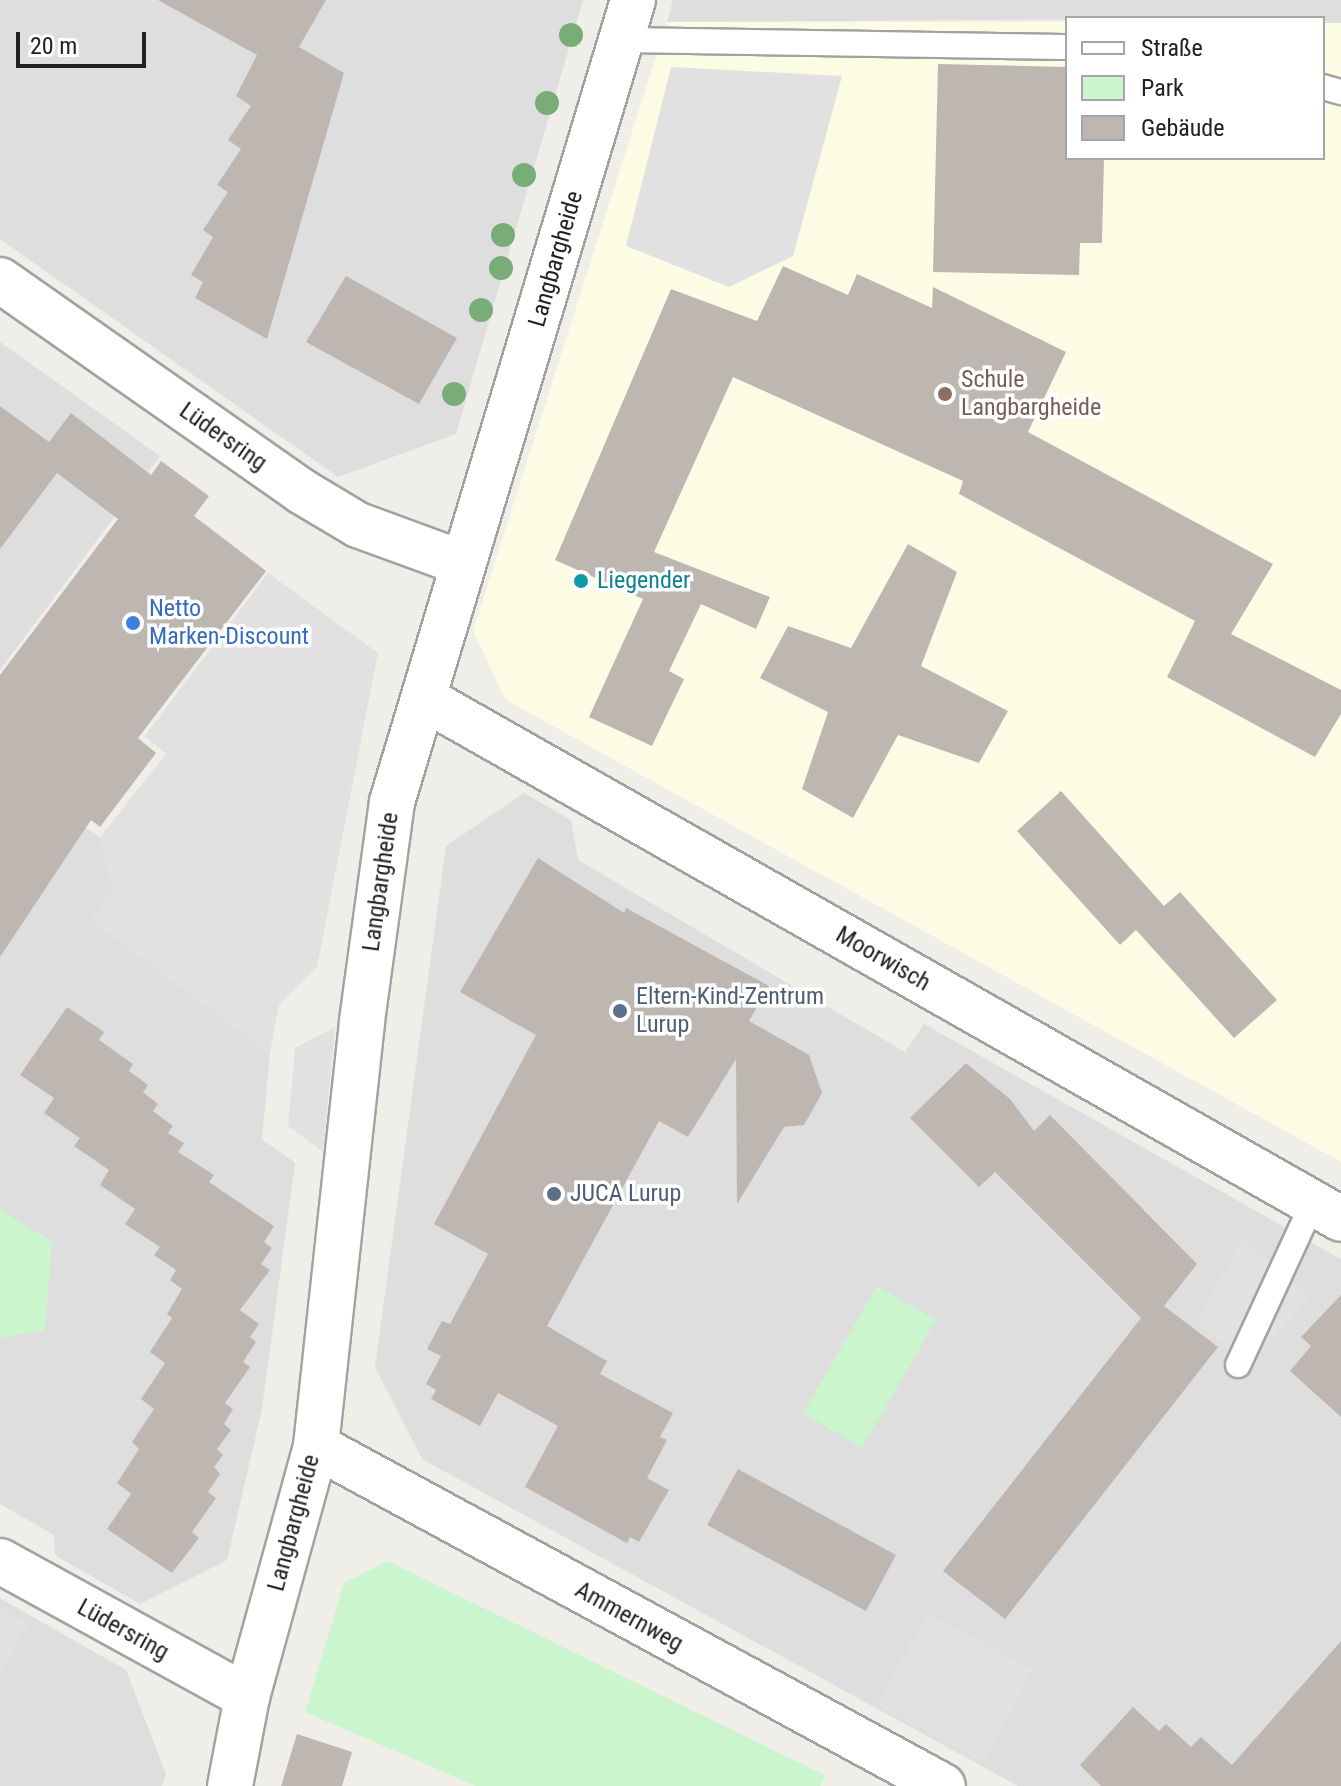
<!DOCTYPE html>
<meta charset="utf-8">
<style>
body{margin:0}
#map{position:relative;width:1341px;height:1786px;overflow:hidden;background:#f0eee8;font-family:"Roboto Condensed",sans-serif}
div>[style]{position:absolute}
.residential>*{inset:0;background:#dfdede}
.education>*{inset:0;background:#fcfce5}
.park>*{inset:0;background:#caf5cd}
.parking>*{inset:0;background:#e1e1e1}
.building>*{inset:0;background:#beb7b1}
.roads{filter:drop-shadow(2px 0 #a2a2a2) drop-shadow(-2px 0 #a2a2a2) drop-shadow(0 2px #a2a2a2) drop-shadow(0 -2px #a2a2a2)}
.lane>*{height:24px;margin:-12px;padding:0 12px;transform-origin:12px;border-radius:12px;background:#fff}
.street>*{height:44px;margin:-22px;padding:0 22px;transform-origin:22px;border-radius:22px;background:#fff}
.trees>*{width:24px;height:24px;margin:-12px;border-radius:50%;background:#78ad78}
.dots>*{width:22px;height:22px;translate:-50% -50%;box-sizing:border-box;border:4px solid #fff;border-radius:50%}
span{translate:-50% -50%;white-space:nowrap;text-align:center;line-height:1.15;-webkit-text-stroke:7px #fff;paint-order:stroke}
.street-label{font-size:24px;color:#212121}
.education-label{font-size:24px;color:#785e54}
.left{translate:0 -50%;text-align:left}
.culture-label{font-size:24px;color:#0d838f}
.shop-label{font-size:24px;color:#366cbe}
.service-label{font-size:24px;color:#4e5e75}
.legend{position:absolute;left:1065px;top:16px;width:260px;height:144px;box-sizing:border-box;background:#fff;border:2px solid #a6a6a6;margin:0;padding:10px 14px;list-style:none;font-size:24px;color:#212121}
.legend li{display:flex;align-items:center;gap:16px;height:40px}
.legend b{width:40px;border:2px solid #a6a6a6}
.scale{position:absolute;left:16px;top:32px;width:130px;height:36px;box-sizing:border-box;border:4px solid #212121;border-top:0;padding-left:10px;font-size:24px;line-height:28px;white-space:nowrap;color:#212121;-webkit-text-stroke:6px #fff;paint-order:stroke}
</style>
<div id="map">
<div class="residential">
<div style="clip-path:polygon(0 0,583px 0,456px 434px,338px 477px,0 239px)"></div>
<div style="clip-path:polygon(673px 0,1341px 0,1341px 23px,1323px 23px,1323px 18px,667px 22px)"></div>
<div style="clip-path:polygon(0 342px,160px 456px,0 670px)"></div>
<div style="clip-path:polygon(0 769px,100px 837px,114px 889px,91px 919px,270px 1053px,262px 1139px,295px 1163px,262px 1409px,227px 1560px,140px 1604px,55px 1555px,54px 1535px,0 1504px)"></div>
<div style="clip-path:polygon(524px 793px,571px 820px,578px 860px,905px 1052px,924px 1024px,1341px 1259px,1341px 1786px,1018px 1786px,422px 1459px,375px 1367px,446px 846px)"></div>
<div style="clip-path:polygon(0 1598px,126px 1670px,166px 1774px,162px 1786px,0 1786px)"></div>
</div>
<div class="education">
<div style="clip-path:polygon(667px 22px,1067px 22px,1067px 158px,1323px 158px,1323px 23px,1341px 23px,1341px 1162px,506px 700px,473px 631px)"></div>
</div>
<div class="park">
<div style="clip-path:polygon(0 1210px,52px 1241px,45px 1330px,0 1338px)"></div>
<div style="clip-path:polygon(877px 1286px,936px 1320px,862px 1448px,803px 1413px)"></div>
<div style="clip-path:polygon(388px 1561px,826px 1776px,820px 1786px,476px 1786px,305px 1712px,344px 1583px)"></div>
</div>
<div class="parking">
<div style="clip-path:polygon(671px 67px,842px 76px,793px 256px,729px 287px,626px 246px)"></div>
<div style="clip-path:polygon(268px 573px,378px 653px,317px 967px,279px 1005px,270px 1053px,91px 919px,114px 889px,100px 837px,166px 754px,145px 736px)"></div>
<div style="clip-path:polygon(335px 1027px,323px 1152px,288px 1126px,295px 1048px)"></div>
<div style="clip-path:polygon(1243px 1238px,1310px 1298px,1246px 1363px,1197px 1321px)"></div>
<div style="clip-path:polygon(0 1607px,29px 1624px,0 1674px)"></div>
<div style="clip-path:polygon(926px 1613px,1033px 1670px,984px 1762px,878px 1706px)"></div>
</div>
<div class="building">
<div style="clip-path:polygon(158px 0,326px 0,299px 47px,344px 73px,267px 339px,195px 298px,203px 282px,191px 275px,213px 237px,203px 230px,228px 192px,217px 185px,241px 149px,228px 140px,251px 106px,236px 96px,257px 55px)"></div>
<div style="clip-path:polygon(938px 64px,1067px 67px,1067px 158px,1104px 158px,1102px 243px,1080px 243px,1079px 275px,933px 272px)"></div>
<div style="clip-path:polygon(783px 266px,848px 295px,857px 274px,932px 308px,933px 287px,1066px 352px,1028px 432px,1273px 564px,1231px 634px,1341px 690px,1341px 714px,1315px 757px,1167px 677px,1195px 621px,959px 494px,963px 481px,733px 377px,654px 552px,770px 597px,756px 629px,701px 604px,669px 671px,684px 679px,652px 746px,589px 717px,643px 599px,555px 560px,671px 289px,757px 321px)"></div>
<div style="clip-path:polygon(346px 276px,457px 338px,419px 404px,306px 342px)"></div>
<div style="clip-path:polygon(0 406px,49px 442px,71px 413px,151px 475px,161px 461px,209px 496px,194px 516px,266px 571px,138px 738px,156px 753px,100px 827px,91px 820px,0 957px,0 675px,118px 519px,57px 473px,0 549px)"></div>
<div style="clip-path:polygon(908px 544px,957px 572px,921px 666px,1008px 711px,979px 763px,898px 735px,853px 818px,802px 789px,828px 712px,760px 678px,788px 626px,851px 648px)"></div>
<div style="clip-path:polygon(1061px 791px,1164px 906px,1180px 892px,1277px 1000px,1234px 1038px,1136px 930px,1120px 945px,1017px 831px)"></div>
<div style="clip-path:polygon(538px 858px,624px 913px,626px 908px,769px 986px,749px 1021px,809px 1055px,822px 1093px,804px 1125px,784px 1127px,737px 1204px,736px 1059px,688px 1137px,659px 1121px,547px 1326px,607px 1361px,600px 1374px,673px 1413px,660px 1437px,667px 1440px,647px 1478px,669px 1490px,639px 1542px,630px 1537px,627px 1543px,525px 1487px,558px 1426px,498px 1393px,480px 1426px,431px 1399px,436px 1390px,426px 1384px,441px 1356px,427px 1349px,442px 1321px,450px 1324px,488px 1254px,434px 1224px,536px 1035px,460px 992px)"></div>
<div style="clip-path:polygon(67px 1007px,104px 1032px,99px 1040px,133px 1064px,129px 1071px,148px 1085px,143px 1092px,158px 1104px,153px 1111px,173px 1126px,168px 1133px,184px 1143px,178px 1152px,214px 1175px,209px 1182px,274px 1226px,264px 1242px,272px 1248px,261px 1264px,270px 1270px,240px 1310px,259px 1324px,250px 1337px,256px 1342px,243px 1362px,250px 1367px,225px 1403px,233px 1409px,224px 1424px,231px 1430px,217px 1449px,223px 1455px,214px 1467px,220px 1474px,208px 1492px,216px 1498px,192px 1532px,199px 1538px,172px 1573px,107px 1529px,131px 1494px,117px 1483px,139px 1449px,132px 1442px,154px 1409px,141px 1399px,165px 1363px,150px 1352px,172px 1318px,167px 1314px,182px 1289px,170px 1280px,176px 1270px,154px 1255px,160px 1247px,125px 1224px,135px 1209px,100px 1185px,109px 1170px,74px 1146px,80px 1138px,44px 1113px,54px 1098px,20px 1075px)"></div>
<div style="clip-path:polygon(966px 1063px,1010px 1099px,1034px 1131px,1050px 1115px,1197px 1264px,1164px 1306px,1218px 1347px,1005px 1619px,943px 1571px,1141px 1318px,995px 1172px,979px 1187px,910px 1118px)"></div>
<div style="clip-path:polygon(1341px 1295px,1341px 1417px,1290px 1371px,1311px 1346px,1301px 1337px)"></div>
<div style="clip-path:polygon(738px 1469px,896px 1555px,866px 1611px,707px 1525px)"></div>
<div style="clip-path:polygon(1341px 1641px,1341px 1786px,1101px 1786px,1080px 1765px,1133px 1707px,1159px 1731px,1166px 1724px,1191px 1747px,1201px 1737px,1232px 1765px)"></div>
<div style="clip-path:polygon(297px 1734px,352px 1752px,342px 1786px,281px 1786px)"></div>
</div>
<div class="roads">
<div class="lane">
<div style="left:621px;top:40px;width:446px;rotate:0.9deg"></div>
<div style="left:1323px;top:87px;width:19px;rotate:16deg"></div>
<div style="left:1238px;top:1365px;width:179px;rotate:-65.2deg"></div>
</div>
<div class="street">
<div style="left:0;top:280px;width:368px;rotate:35deg"></div>
<div style="left:301px;top:491px;width:66px;rotate:30.8deg"></div>
<div style="left:358px;top:525px;width:111px;rotate:20.1deg"></div>
<div style="left:425px;top:699px;width:1053px;rotate:29.58deg"></div>
<div style="left:316px;top:1446px;width:713px;rotate:28.47deg"></div>
<div style="left:0;top:1561px;width:282px;rotate:28.8deg"></div>
<div style="left:230px;top:1786px;width:91px;rotate:-79.2deg"></div>
<div style="left:247px;top:1697px;width:260px;rotate:-74.6deg"></div>
<div style="left:316px;top:1446px;width:427px;rotate:-83.8deg"></div>
<div style="left:362px;top:1021px;width:221px;rotate:-82.2deg"></div>
<div style="left:392px;top:802px;width:837px;rotate:-73.27deg"></div>
</div>
</div>
<div class="trees">
<div style="left:571px;top:35px"></div>
<div style="left:547px;top:103px"></div>
<div style="left:524px;top:175px"></div>
<div style="left:503px;top:235px"></div>
<div style="left:501px;top:268px"></div>
<div style="left:481px;top:310px"></div>
<div style="left:454px;top:394px"></div>
</div>
<div class="dots">
<div style="left:945px;top:394px;background:#8d6e63"></div>
<div style="left:581px;top:581px;background:#0f9aa8"></div>
<div style="left:133px;top:623px;background:#3f7fe0"></div>
<div style="left:620px;top:1011px;background:#5c6f8a"></div>
<div style="left:554px;top:1194px;background:#5c6f8a"></div>
</div>
<div class="street-label">
<span style="left:556px;top:259px;rotate:-74deg">Langbargheide</span>
<span style="left:223px;top:437px;rotate:35deg">Lüdersring</span>
<span style="left:381px;top:882px;rotate:-82deg">Langbargheide</span>
<span style="left:883px;top:959px;rotate:30deg">Moorwisch</span>
<span style="left:294px;top:1523px;rotate:-75deg">Langbargheide</span>
<span style="left:629px;top:1617px;rotate:29deg">Ammernweg</span>
<span style="left:123px;top:1630px;rotate:29deg">Lüdersring</span>
</div>
<div class="education-label">
<span class="left" style="left:961px;top:394px">Schule<br>Langbargheide</span>
</div>
<div class="culture-label">
<span class="left" style="left:597px;top:581px">Liegender</span>
</div>
<div class="shop-label">
<span class="left" style="left:149px;top:623px">Netto<br>Marken-Discount</span>
</div>
<div class="service-label">
<span class="left" style="left:636px;top:1011px">Eltern-Kind-Zentrum<br>Lurup</span>
<span class="left" style="left:570px;top:1194px">JUCA Lurup</span>
</div>
<ul class="legend">
<li><b style="height:10px;background:#fff"></b>Straße</li>
<li><b style="height:22px;background:#caf5cd"></b>Park</li>
<li><b style="height:22px;background:#beb7b1"></b>Gebäude</li>
</ul>
<div class="scale">20 m</div>
</div>
